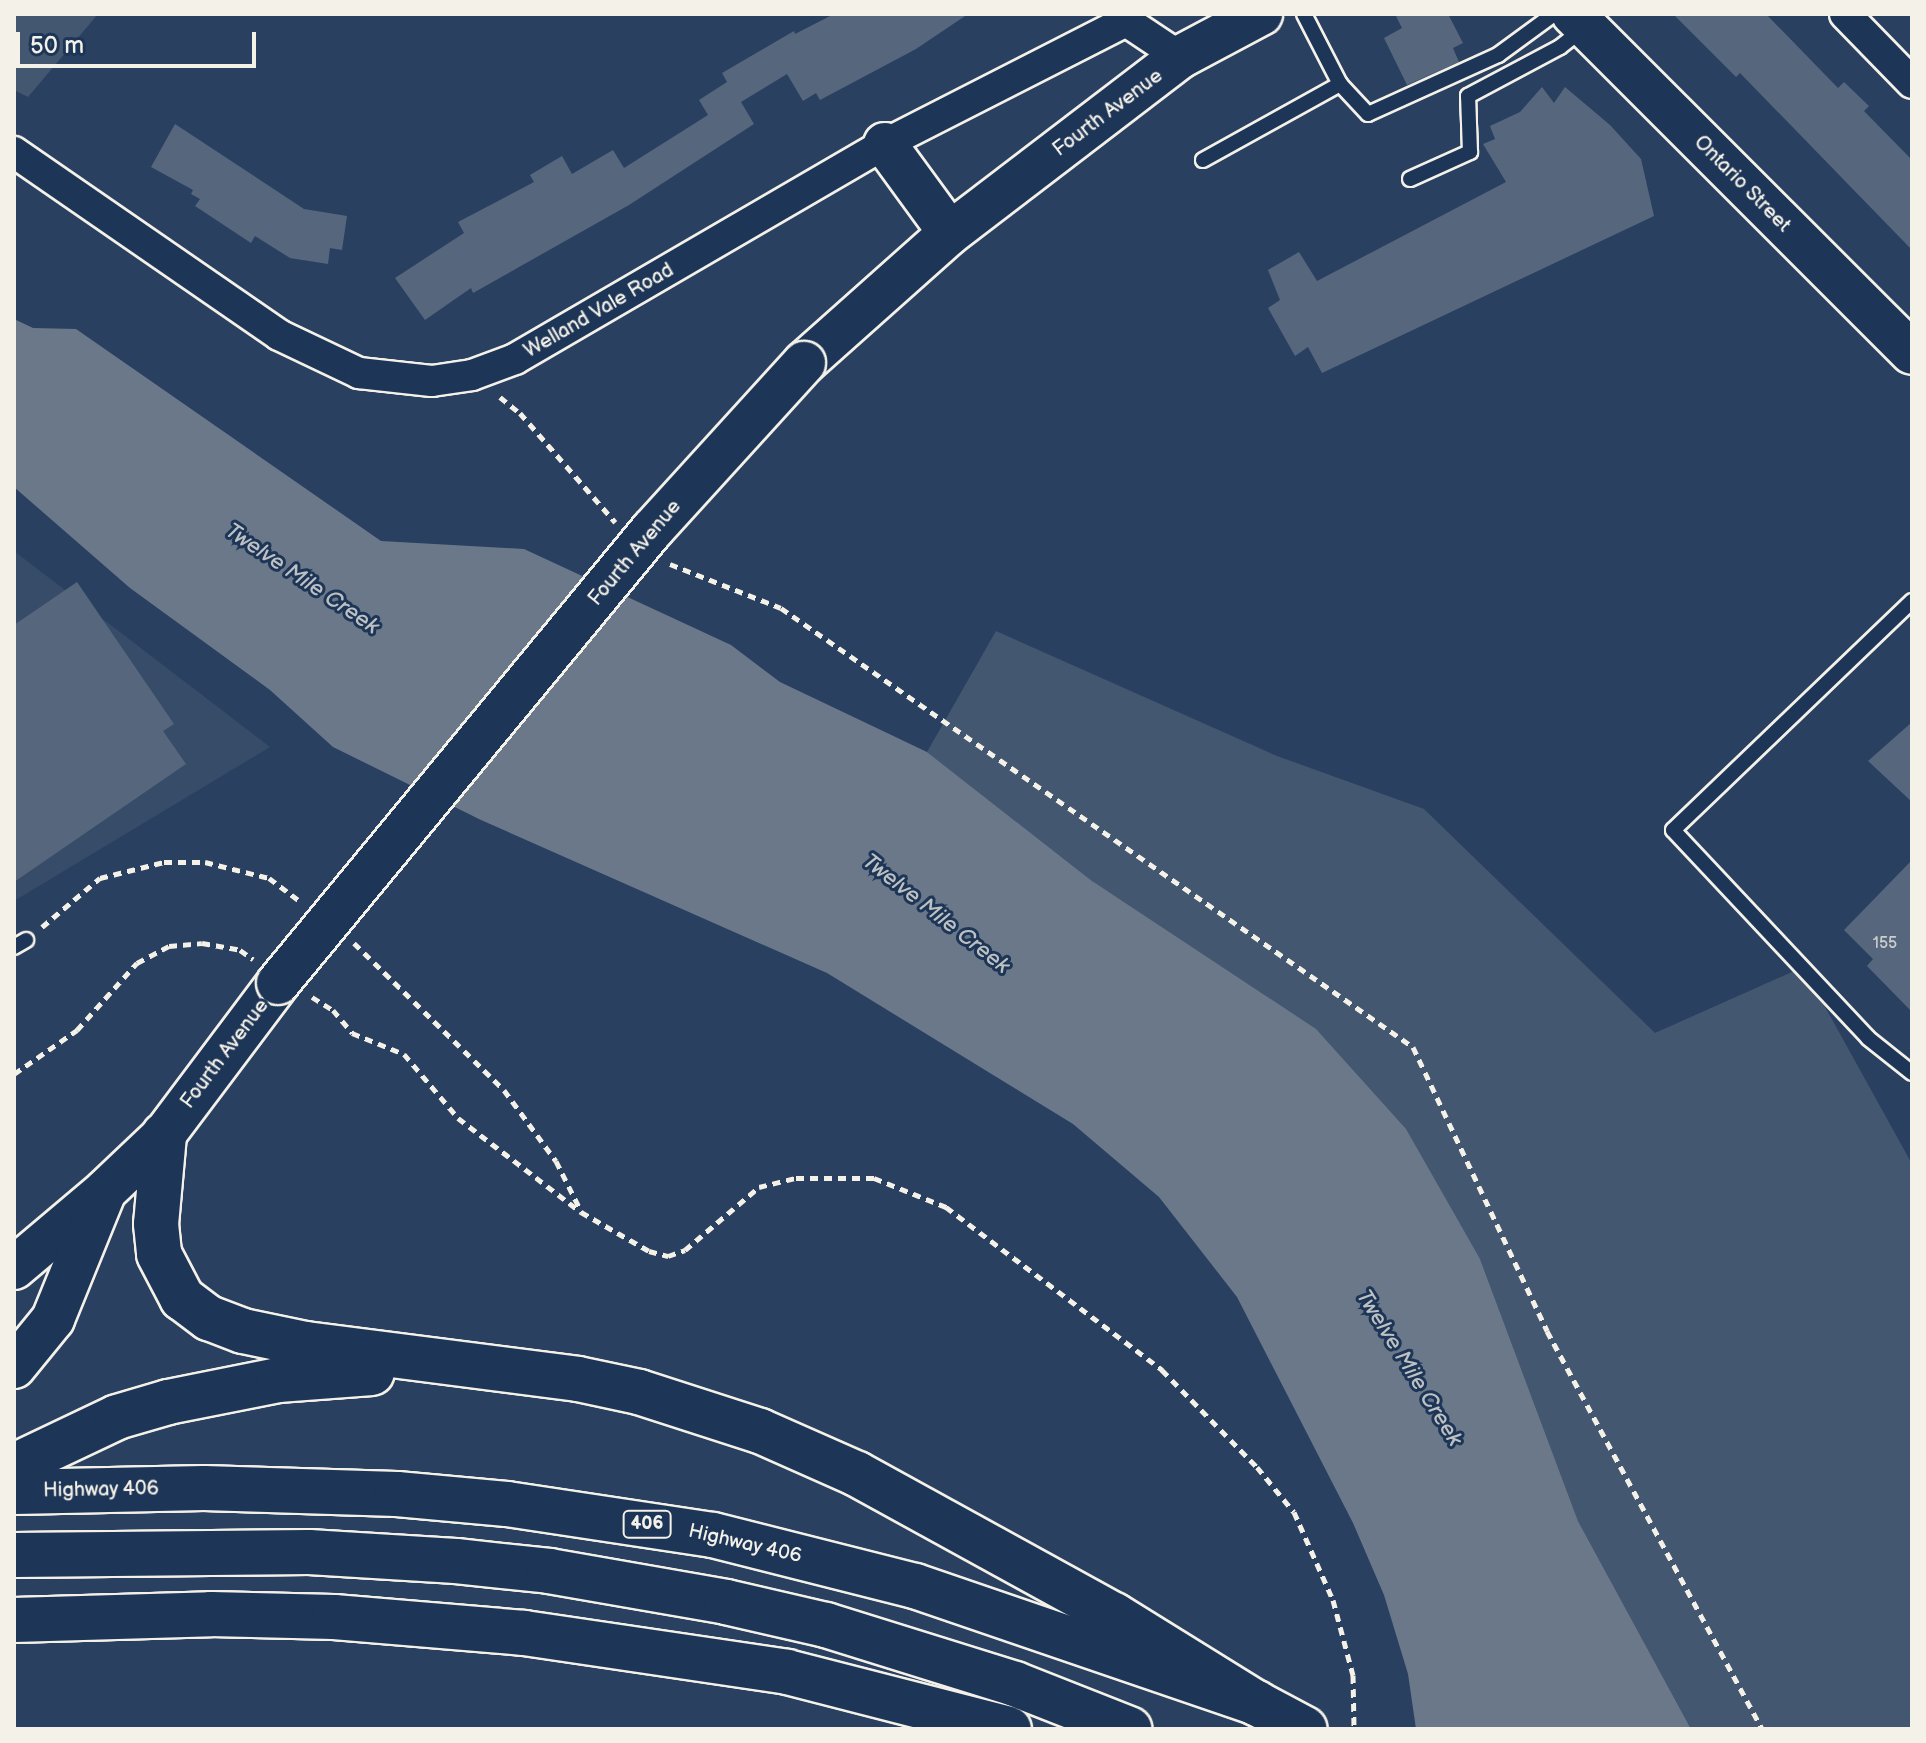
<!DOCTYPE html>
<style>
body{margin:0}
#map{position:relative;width:1926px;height:1743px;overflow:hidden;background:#2a4060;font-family:"Balsamiq Sans",sans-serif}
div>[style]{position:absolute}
.built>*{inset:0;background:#374c69}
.green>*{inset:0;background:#445771}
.water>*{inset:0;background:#6a788a}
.building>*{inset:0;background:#56677d}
.path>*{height:5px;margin-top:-2.5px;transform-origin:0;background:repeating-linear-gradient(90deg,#f4f1e8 0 8px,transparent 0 14px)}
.roads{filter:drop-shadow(2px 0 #f4f1e8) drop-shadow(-2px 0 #f4f1e8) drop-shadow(0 2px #f4f1e8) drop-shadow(0 -2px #f4f1e8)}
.lane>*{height:14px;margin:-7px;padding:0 7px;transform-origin:7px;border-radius:7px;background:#1d3557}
.street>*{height:30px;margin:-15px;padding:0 15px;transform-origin:15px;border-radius:15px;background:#1d3557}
.secondary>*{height:42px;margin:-21px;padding:0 21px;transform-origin:21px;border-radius:21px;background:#1d3557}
.highway>*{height:44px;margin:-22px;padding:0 22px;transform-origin:22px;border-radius:22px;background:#1d3557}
.bridges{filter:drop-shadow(2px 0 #f4f1e8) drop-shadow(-2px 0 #f4f1e8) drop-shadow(0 2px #f4f1e8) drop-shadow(0 -2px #f4f1e8)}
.secondary-bridge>*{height:42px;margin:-21px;padding:0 21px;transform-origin:21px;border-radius:21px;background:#1d3557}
span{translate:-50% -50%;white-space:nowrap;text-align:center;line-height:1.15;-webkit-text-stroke:6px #1d3557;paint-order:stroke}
.number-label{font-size:16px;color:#cccecd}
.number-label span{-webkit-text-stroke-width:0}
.shield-label span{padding:2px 6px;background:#1d3557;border:2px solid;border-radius:6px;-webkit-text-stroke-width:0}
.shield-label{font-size:18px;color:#f4f1e8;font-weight:700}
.street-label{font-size:20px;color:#f4f1e8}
.water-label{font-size:22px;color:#bdc1c2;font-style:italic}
.frame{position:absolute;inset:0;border:16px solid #f4f1e8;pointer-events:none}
.scale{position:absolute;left:16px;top:32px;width:240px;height:36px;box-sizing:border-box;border:4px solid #f4f1e8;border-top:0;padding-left:10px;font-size:24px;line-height:28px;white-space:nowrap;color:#f4f1e8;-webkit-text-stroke:6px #1d3557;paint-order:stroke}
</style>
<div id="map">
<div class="built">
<div style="clip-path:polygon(14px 551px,270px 747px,14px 901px)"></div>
</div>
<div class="green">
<div style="clip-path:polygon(14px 14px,98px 14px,28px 97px,14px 90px)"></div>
<div style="clip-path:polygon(996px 631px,1277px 756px,1424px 809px,1655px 1033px,1803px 967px,1912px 1164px,1912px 1729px,1691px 1729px,1578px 1521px,1480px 1259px,1092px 881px,927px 752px)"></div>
</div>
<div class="water">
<div style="clip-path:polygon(14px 319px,33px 328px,76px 329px,381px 541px,524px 549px,731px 645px,780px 682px,927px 752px,1092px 881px,1316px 1029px,1406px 1129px,1480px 1259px,1578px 1521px,1691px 1729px,1416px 1729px,1408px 1674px,1384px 1595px,1353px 1523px,1237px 1297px,1159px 1197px,1073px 1124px,827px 973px,481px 820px,333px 747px,270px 690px,130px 588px,14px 487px)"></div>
</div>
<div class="building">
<div style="clip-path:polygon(834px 14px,968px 14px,916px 49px,820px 100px,816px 93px,803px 101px,787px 74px,741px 102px,754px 124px,629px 205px,473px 293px,471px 288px,425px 320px,395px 278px,464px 233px,458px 222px,534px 182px,530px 175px,562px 156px,572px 174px,613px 150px,624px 168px,708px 115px,699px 100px,727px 82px,722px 73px,794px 31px,795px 34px)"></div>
<div style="clip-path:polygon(1395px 14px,1448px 14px,1463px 43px,1453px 48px,1459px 62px,1407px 85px,1384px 38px,1402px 28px)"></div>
<div style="clip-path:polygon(1673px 14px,1766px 14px,1838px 88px,1844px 82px,1869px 106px,1864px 111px,1912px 160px,1912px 250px,1740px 73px,1736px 77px)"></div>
<div style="clip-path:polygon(1542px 87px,1554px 103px,1565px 87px,1610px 125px,1641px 159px,1654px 216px,1322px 373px,1308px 347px,1295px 356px,1268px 308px,1280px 300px,1268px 270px,1299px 252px,1317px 281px,1506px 182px,1483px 144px,1495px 139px,1490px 126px,1520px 112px)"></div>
<div style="clip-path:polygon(175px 124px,304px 209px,347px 216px,342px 250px,330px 248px,328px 264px,290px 258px,255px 236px,251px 243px,195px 206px,200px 199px,191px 194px,193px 190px,151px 167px)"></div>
<div style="clip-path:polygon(77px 582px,174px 724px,163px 731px,186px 764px,14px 882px,14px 625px)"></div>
<div style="clip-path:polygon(1912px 722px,1912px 802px,1868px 761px)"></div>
<div style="clip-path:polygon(1912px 860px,1912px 1012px,1867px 966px,1873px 959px,1844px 930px)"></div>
</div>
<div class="path">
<div style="left:500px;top:397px;width:26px;rotate:39deg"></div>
<div style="left:520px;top:413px;width:145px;rotate:48.9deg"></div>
<div style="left:670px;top:564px;width:119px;rotate:21.6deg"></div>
<div style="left:781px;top:608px;width:770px;rotate:34.78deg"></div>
<div style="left:1413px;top:1047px;width:314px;rotate:64.7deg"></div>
<div style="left:1547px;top:1331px;width:452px;rotate:61.6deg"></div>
<div style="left:42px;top:927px;width:76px;rotate:-40.2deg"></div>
<div style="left:100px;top:878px;width:66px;rotate:-14deg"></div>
<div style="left:164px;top:862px;width:41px"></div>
<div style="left:205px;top:862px;width:66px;rotate:14deg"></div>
<div style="left:269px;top:878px;width:38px;rotate:37deg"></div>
<div style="left:354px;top:943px;width:210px;rotate:44.4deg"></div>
<div style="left:504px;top:1090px;width:88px;rotate:53.8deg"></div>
<div style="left:556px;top:1161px;width:56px;rotate:63.4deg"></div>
<div style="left:312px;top:997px;width:25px;rotate:32deg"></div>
<div style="left:333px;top:1010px;width:30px;rotate:50deg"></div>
<div style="left:352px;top:1033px;width:56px;rotate:22deg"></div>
<div style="left:404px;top:1054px;width:84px;rotate:49.8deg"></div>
<div style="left:458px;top:1118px;width:155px;rotate:37.4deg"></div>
<div style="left:581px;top:1212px;width:78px;rotate:29.8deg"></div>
<div style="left:649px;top:1251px;width:20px;rotate:15deg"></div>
<div style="left:668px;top:1256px;width:18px;rotate:-19deg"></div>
<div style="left:685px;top:1250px;width:97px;rotate:-40.4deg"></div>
<div style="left:759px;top:1187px;width:38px;rotate:-14deg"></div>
<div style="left:796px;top:1178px;width:78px"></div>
<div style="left:874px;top:1178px;width:78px;rotate:21.9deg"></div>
<div style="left:946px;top:1207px;width:271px;rotate:37deg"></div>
<div style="left:1162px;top:1370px;width:136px;rotate:45.6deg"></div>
<div style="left:1257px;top:1467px;width:58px;rotate:50.6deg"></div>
<div style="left:1294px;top:1512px;width:96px;rotate:66.1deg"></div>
<div style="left:1333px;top:1600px;width:78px;rotate:75.1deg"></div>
<div style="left:1353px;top:1675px;width:54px;rotate:88.9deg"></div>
<div style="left:14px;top:1074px;width:77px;rotate:-34.9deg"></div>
<div style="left:77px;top:1030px;width:90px;rotate:-48.2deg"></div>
<div style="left:137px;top:963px;width:36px;rotate:-28deg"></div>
<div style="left:169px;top:946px;width:33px;rotate:-5deg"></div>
<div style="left:202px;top:943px;width:39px;rotate:10deg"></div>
<div style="left:240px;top:950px;width:16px;rotate:35deg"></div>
</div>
<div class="roads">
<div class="lane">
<div style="left:1340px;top:84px;width:41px;rotate:47deg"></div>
<div style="left:1368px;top:114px;width:143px;rotate:-24.4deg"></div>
<div style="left:1498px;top:55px;width:69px;rotate:-36.2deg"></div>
<div style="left:1203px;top:160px;width:157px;rotate:-29deg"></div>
<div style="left:1340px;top:84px;width:79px;rotate:-117.2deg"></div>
<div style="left:1410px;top:179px;width:66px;rotate:-24.2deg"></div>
<div style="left:1470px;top:152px;width:56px;rotate:-92deg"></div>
<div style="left:1468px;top:96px;width:104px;rotate:-28deg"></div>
<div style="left:1560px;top:47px;width:28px;rotate:-38deg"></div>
<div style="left:1912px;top:601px;width:331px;rotate:136.2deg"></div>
<div style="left:1673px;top:830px;width:285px;rotate:46.8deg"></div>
<div style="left:1868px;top:1038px;width:56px;rotate:38.5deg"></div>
<div style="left:14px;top:947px;width:14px;rotate:-30deg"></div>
</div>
<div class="street">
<div style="left:1845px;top:14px;width:96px;rotate:45.8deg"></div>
<div style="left:14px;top:152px;width:322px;rotate:34.6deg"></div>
<div style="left:279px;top:335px;width:89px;rotate:25.4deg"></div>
<div style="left:359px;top:373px;width:73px;rotate:6.3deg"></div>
<div style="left:432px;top:381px;width:40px;rotate:-8.5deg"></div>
<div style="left:472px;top:375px;width:46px;rotate:-20.4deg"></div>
<div style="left:515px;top:359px;width:428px;rotate:-30.2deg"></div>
<div style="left:885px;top:144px;width:271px;rotate:-27deg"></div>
<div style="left:1126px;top:21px;width:65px;rotate:33.7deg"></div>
</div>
<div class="secondary">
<div style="left:1573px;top:14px;width:479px;rotate:45deg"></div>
<div style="left:885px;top:144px;width:110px;rotate:53.9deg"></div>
<div style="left:804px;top:363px;width:195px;rotate:-41.7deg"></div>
<div style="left:950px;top:233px;width:290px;rotate:-37.4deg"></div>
<div style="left:1180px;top:57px;width:92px;rotate:-28deg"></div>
<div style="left:14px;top:1268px;width:119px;rotate:-40.2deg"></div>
<div style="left:105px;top:1191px;width:81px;rotate:-43.5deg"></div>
<div style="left:164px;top:1135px;width:190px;rotate:-53.1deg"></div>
<div style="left:14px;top:1367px;width:62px;rotate:-50.9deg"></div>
<div style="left:53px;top:1319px;width:133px;rotate:-67.9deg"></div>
</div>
<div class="highway">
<div style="left:164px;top:1135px;width:89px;rotate:95.1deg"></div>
<div style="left:156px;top:1224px;width:30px;rotate:84deg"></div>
<div style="left:159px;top:1254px;width:50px;rotate:62.4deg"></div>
<div style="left:182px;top:1298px;width:34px;rotate:37deg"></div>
<div style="left:209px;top:1318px;width:36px;rotate:21deg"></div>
<div style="left:243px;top:1331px;width:64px;rotate:11.7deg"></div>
<div style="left:306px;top:1344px;width:274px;rotate:7.3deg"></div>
<div style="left:578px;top:1379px;width:62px;rotate:12deg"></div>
<div style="left:639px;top:1392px;width:127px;rotate:17.9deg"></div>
<div style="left:760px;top:1431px;width:106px;rotate:23.9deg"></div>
<div style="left:857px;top:1474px;width:293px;rotate:28.8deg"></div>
<div style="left:1114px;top:1615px;width:167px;rotate:31.8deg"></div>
<div style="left:14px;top:1466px;width:114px;rotate:-25.4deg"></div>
<div style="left:117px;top:1417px;width:53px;rotate:-16.4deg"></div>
<div style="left:168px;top:1402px;width:112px;rotate:-11.3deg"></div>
<div style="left:278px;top:1380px;width:94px;rotate:-4.3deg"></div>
<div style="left:14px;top:1492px;width:190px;rotate:-1.2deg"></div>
<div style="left:204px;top:1488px;width:193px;rotate:1.8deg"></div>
<div style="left:397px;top:1494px;width:110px;rotate:5.2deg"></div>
<div style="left:507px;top:1504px;width:208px;rotate:8.6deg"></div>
<div style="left:713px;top:1535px;width:208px;rotate:14.2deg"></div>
<div style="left:915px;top:1586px;width:361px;rotate:18.9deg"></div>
<div style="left:1256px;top:1703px;width:55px;rotate:28deg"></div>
<div style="left:14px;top:1555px;width:295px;rotate:-0.6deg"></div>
<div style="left:309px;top:1552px;width:147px;rotate:3.5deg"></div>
<div style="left:456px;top:1561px;width:94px;rotate:6.1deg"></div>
<div style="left:549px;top:1571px;width:180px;rotate:9.9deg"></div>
<div style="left:726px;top:1602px;width:103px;rotate:13deg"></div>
<div style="left:826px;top:1625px;width:198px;rotate:17.3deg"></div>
<div style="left:1015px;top:1684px;width:123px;rotate:21.5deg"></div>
<div style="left:14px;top:1620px;width:197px;rotate:-1.7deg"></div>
<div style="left:211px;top:1614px;width:123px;rotate:1.4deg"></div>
<div style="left:334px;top:1617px;width:191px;rotate:4.8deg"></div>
<div style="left:524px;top:1633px;width:266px;rotate:8.4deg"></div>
<div style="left:787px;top:1672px;width:229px;rotate:14.4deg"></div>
</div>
</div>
<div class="bridges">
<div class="secondary-bridge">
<div style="left:278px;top:983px;width:587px;rotate:-50.46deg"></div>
<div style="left:652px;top:530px;width:226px;rotate:-47.7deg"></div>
</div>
</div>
<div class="number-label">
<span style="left:1885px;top:944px">155</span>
</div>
<div class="shield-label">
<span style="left:647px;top:1524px">406</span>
</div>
<div class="street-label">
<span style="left:1108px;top:113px;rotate:-37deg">Fourth Avenue</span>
<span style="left:1742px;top:184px;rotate:45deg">Ontario Street</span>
<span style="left:599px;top:311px;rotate:-30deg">Welland Vale Road</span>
<span style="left:635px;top:553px;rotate:-50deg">Fourth Avenue</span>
<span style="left:225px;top:1054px;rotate:-53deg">Fourth Avenue</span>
<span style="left:101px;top:1490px;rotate:-1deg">Highway 406</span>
<span style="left:745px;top:1544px;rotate:13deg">Highway 406</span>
</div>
<div class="water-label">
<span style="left:302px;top:579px;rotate:34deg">Twelve Mile Creek</span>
<span style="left:936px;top:914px;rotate:38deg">Twelve Mile Creek</span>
<span style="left:1409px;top:1368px;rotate:58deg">Twelve Mile Creek</span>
</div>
<div class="frame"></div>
<div class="scale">50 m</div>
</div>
